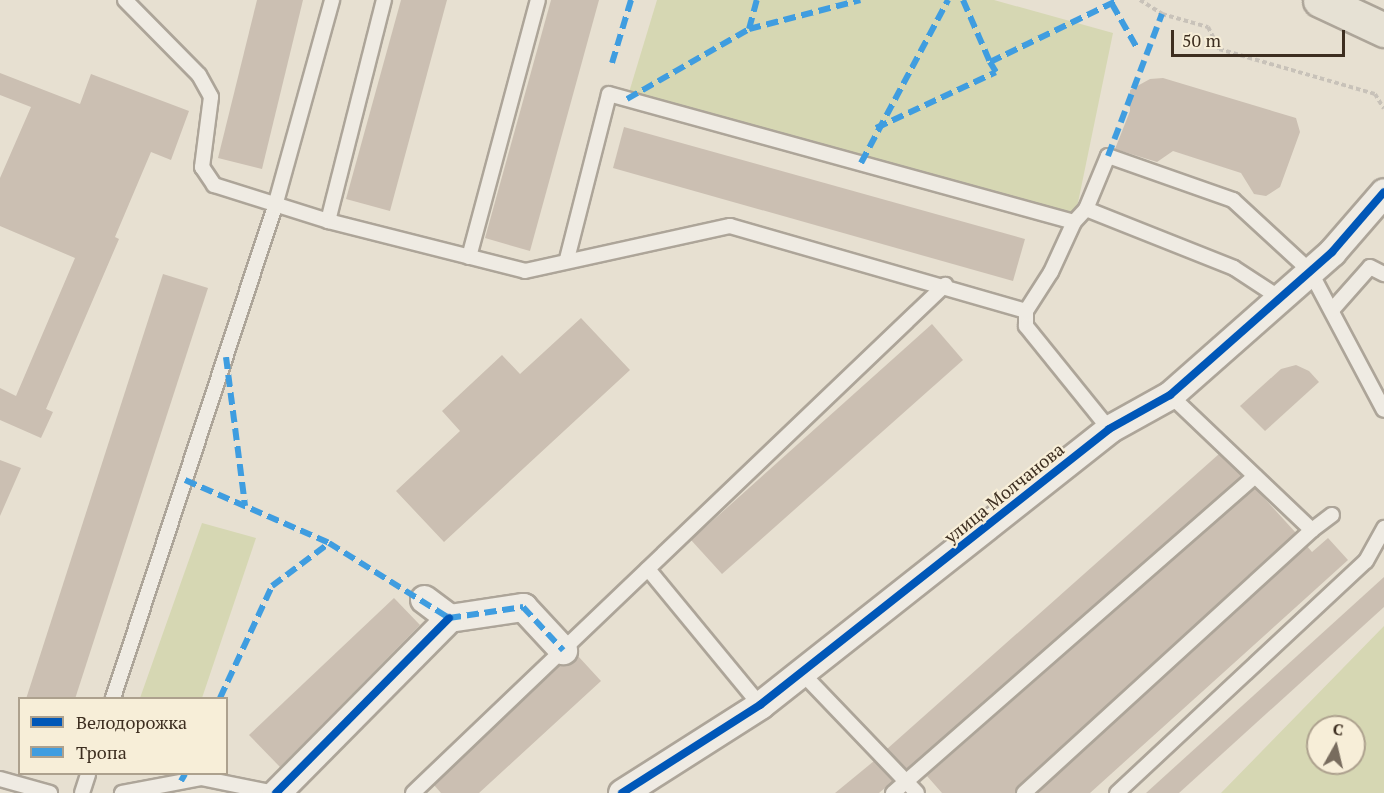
<!DOCTYPE html>
<meta charset="utf-8">
<style>
body{margin:0}
#map{position:relative;width:1384px;height:793px;overflow:hidden;background:#e7e0d1;font-family:"PT Serif",serif}
div>[style]{position:absolute}
.green>*{inset:0;background:#d6d7b3}
.building>*{inset:0;background:#cbbfb2}
.path>*{height:4px;margin-top:-2px;transform-origin:0;background:repeating-linear-gradient(90deg,#c8c2b9 0 4.5px,transparent 0 7.5px)}
.roads{filter:drop-shadow(2px 0 #ada599) drop-shadow(-2px 0 #ada599) drop-shadow(0 2px #ada599) drop-shadow(0 -2px #ada599)}
.lane>*{height:14px;margin:-7px;padding:0 7px;transform-origin:7px;border-radius:7px;background:#efebe3}
.street>*{height:27px;margin:-13.5px;padding:0 13.5px;transform-origin:13.5px;border-radius:13.5px;background:#efebe3}
.primary>*{height:33px;margin:-16.5px;padding:0 16.5px;transform-origin:16.5px;border-radius:16.5px;background:#e6e1d4}
.quiet>*{height:6px;margin-top:-3px;transform-origin:0;background:repeating-linear-gradient(90deg,#3f9de0 0 12px,transparent 0 18px)}
.cycleway>*{height:8px;margin:-4px;padding:0 4px;transform-origin:4px;border-radius:4px;background:#0057b8}
span{translate:-50% -50%;white-space:nowrap;text-align:center;line-height:1.15;-webkit-text-stroke:4.5px #f7eed8;paint-order:stroke}
.street-label{font-size:18px;color:#3d2e20}
.legend{position:absolute;left:18px;top:697px;width:210px;height:78px;box-sizing:border-box;background:#f7eed8;border:2px solid #ada18e;margin:0;padding:8px 10px;list-style:none;font-size:18px;color:#3d2e20}
.legend li{display:flex;align-items:center;gap:12px;height:30px}
.legend b{width:30px;border:2px solid #ada18e}
.north{position:absolute;left:1306px;top:715px;width:60px;height:60px;box-sizing:border-box;background:#f7eed8;border:2px solid #ada18e;border-radius:50%;rotate:8deg;font-size:16px;font-weight:700;line-height:24px;text-align:center;color:#3d2e20}
.north::after{content:'';display:block;margin:auto;width:21px;height:27px;background:#786c5e;clip-path:polygon(50% 0,100% 100%,50% 72%,0 100%)}
.scale{position:absolute;left:1171px;top:30px;width:174px;height:27px;box-sizing:border-box;border:3px solid #3d2e20;border-top:0;padding-left:8px;font-size:18px;line-height:21px;white-space:nowrap;color:#3d2e20;-webkit-text-stroke:4px #f7eed8;paint-order:stroke}
</style>
<div id="map">
<div class="green">
<div style="clip-path:polygon(657px 0,994px 0,1113px 33px,1074px 222px,627px 99px)"></div>
<div style="clip-path:polygon(202px 523px,256px 538px,202px 698px,140px 698px)"></div>
<div style="clip-path:polygon(evenodd,1384px 626px,1384px 793px,1221px 793px,1384px 626px,1318px 727px,1354px 727px,1354px 763px,1318px 763px,1318px 727px)"></div>
</div>
<div class="building">
<div style="clip-path:polygon(257px 0,303px 0,262px 169px,218px 158px)"></div>
<div style="clip-path:polygon(401px 0,447px 0,390px 211px,346px 199px)"></div>
<div style="clip-path:polygon(551px 0,599px 0,530px 251px,485px 238px)"></div>
<div style="clip-path:polygon(0 73px,80px 104px,91px 74px,189px 111px,171px 160px,151px 152px,115px 237px,119px 239px,46px 409px,53px 412px,41px 438px,0 420px,0 388px,16px 396px,75px 258px,0 226px,0 178px,31px 107px,0 95px)"></div>
<div style="clip-path:polygon(1163px 78px,1296px 118px,1300px 132px,1280px 187px,1266px 196px,1254px 194px,1241px 173px,1173px 151px,1157px 162px,1115px 149px,1130px 111px,1130px 90px,1150px 79px)"></div>
<div style="clip-path:polygon(624px 127px,1025px 239px,1013px 281px,613px 168px)"></div>
<div style="clip-path:polygon(163px 274px,208px 288px,75px 699px,26px 699px)"></div>
<div style="clip-path:polygon(581px 318px,630px 370px,444px 542px,396px 491px,460px 431px,442px 411px,502px 355px,520px 374px)"></div>
<div style="clip-path:polygon(932px 324px,963px 360px,722px 574px,691px 540px)"></div>
<div style="clip-path:polygon(1296px 365px,1309px 371px,1319px 382px,1265px 431px,1240px 406px,1281px 369px)"></div>
<div style="clip-path:polygon(1219px 454px,1242px 476px,907px 769px,887px 749px)"></div>
<div style="clip-path:polygon(0 460px,21px 468px,0 516px)"></div>
<div style="clip-path:polygon(1255px 488px,1296px 533px,1018px 786px,1015px 793px,942px 793px,927px 776px)"></div>
<div style="clip-path:polygon(1328px 538px,1348px 560px,1090px 793px,1037px 793px,1307px 546px,1312px 552px)"></div>
<div style="clip-path:polygon(1384px 577px,1384px 607px,1179px 793px,1146px 793px)"></div>
<div style="clip-path:polygon(394px 598px,420px 625px,280px 767px,249px 735px)"></div>
<div style="clip-path:polygon(578px 656px,601px 681px,479px 793px,441px 793px,434px 785px,560px 665px,573px 662px)"></div>
<div style="clip-path:polygon(874px 761px,893px 781px,879px 793px,835px 793px)"></div>
</div>
<div class="path">
<div style="left:1140px;top:0;width:26px;rotate:32deg"></div>
<div style="left:1162px;top:14px;width:48px;rotate:15.8deg"></div>
<div style="left:1208px;top:27px;width:25px;rotate:63deg"></div>
<div style="left:1219px;top:49px;width:162px;rotate:16.1deg"></div>
<div style="left:1375px;top:94px;width:17px;rotate:59deg"></div>
</div>
<div class="roads">
<div class="lane">
<div style="left:125px;top:0;width:105px;rotate:45.4deg"></div>
<div style="left:199px;top:75px;width:25px;rotate:61deg"></div>
<div style="left:211px;top:97px;width:71px;rotate:97.3deg"></div>
<div style="left:202px;top:167px;width:22px;rotate:56deg"></div>
<div style="left:214px;top:185px;width:120px;rotate:17.5deg"></div>
<div style="left:328px;top:221px;width:203px;rotate:14.2deg"></div>
<div style="left:525px;top:271px;width:210px;rotate:-12.4deg"></div>
<div style="left:730px;top:226px;width:308px;rotate:16deg"></div>
<div style="left:1026px;top:311px;width:15px;rotate:90deg"></div>
<div style="left:1026px;top:326px;width:132px;rotate:51.1deg"></div>
<div style="left:1086px;top:209px;width:159px;rotate:21.7deg"></div>
<div style="left:1234px;top:268px;width:55px;rotate:33.1deg"></div>
<div style="left:328px;top:221px;width:228px;rotate:-75.8deg"></div>
<div style="left:1074px;top:222px;width:18px;rotate:-47deg"></div>
<div style="left:1086px;top:209px;width:57px;rotate:-67.5deg"></div>
<div style="left:1108px;top:156px;width:133px;rotate:19.4deg"></div>
<div style="left:1233px;top:200px;width:105px;rotate:42.7deg"></div>
<div style="left:1310px;top:271px;width:157px;rotate:62deg"></div>
<div style="left:469px;top:257px;width:266px;rotate:-75deg"></div>
<div style="left:567px;top:259px;width:170px;rotate:-75.7deg"></div>
<div style="left:609px;top:94px;width:482px;rotate:15.4deg"></div>
<div style="left:1074px;top:222px;width:55px;rotate:114.7deg"></div>
<div style="left:1051px;top:272px;width:46px;rotate:122.7deg"></div>
<div style="left:1332px;top:310px;width:57px;rotate:-48.5deg"></div>
<div style="left:1370px;top:267px;width:16px;rotate:27deg"></div>
<div style="left:1170px;top:395px;width:196px;rotate:43.6deg"></div>
<div style="left:1312px;top:530px;width:25px;rotate:-37deg"></div>
<div style="left:648px;top:569px;width:176px;rotate:50.5deg"></div>
<div style="left:802px;top:673px;width:166px;rotate:46.2deg"></div>
<div style="left:113px;top:698px;width:518px;rotate:-71.77deg"></div>
<div style="left:275px;top:206px;width:214px;rotate:-74.5deg"></div>
<div style="left:0;top:779px;width:52px;rotate:15.6deg"></div>
<div style="left:82px;top:793px;width:20px;rotate:-72deg"></div>
<div style="left:122px;top:793px;width:80px;rotate:-10.8deg"></div>
<div style="left:201px;top:778px;width:76px;rotate:11.5deg"></div>
<div style="left:413px;top:793px;width:736px;rotate:-43.68deg"></div>
<div style="left:893px;top:793px;width:481px;rotate:-41.2deg"></div>
<div style="left:1024px;top:793px;width:390px;rotate:-42.4deg"></div>
<div style="left:1117px;top:793px;width:340px;rotate:-43deg"></div>
<div style="left:1366px;top:561px;width:38px;rotate:-61deg"></div>
</div>
<div class="street">
<div style="left:424px;top:599px;width:31px;rotate:37deg"></div>
<div style="left:449px;top:618px;width:75px;rotate:-8.5deg"></div>
<div style="left:523px;top:607px;width:59px;rotate:47.1deg"></div>
<div style="left:276px;top:793px;width:246px;rotate:-45.3deg"></div>
<div style="left:622px;top:793px;width:164px;rotate:-32.5deg"></div>
<div style="left:760px;top:705px;width:445px;rotate:-38.3deg"></div>
<div style="left:1109px;top:429px;width:70px;rotate:-29.1deg"></div>
<div style="left:1170px;top:395px;width:216px;rotate:-41.4deg"></div>
<div style="left:1332px;top:252px;width:79px;rotate:-49.1deg"></div>
</div>
<div class="primary">
<div style="left:1320px;top:0;width:71px;rotate:25.1deg"></div>
</div>
</div>
<div class="quiet">
<div style="left:963px;top:0;width:68px;rotate:66.5deg"></div>
<div style="left:1112px;top:4px;width:51px;rotate:60.4deg"></div>
<div style="left:749px;top:29px;width:30px;rotate:-75deg"></div>
<div style="left:612px;top:63px;width:66px;rotate:-73.2deg"></div>
<div style="left:627px;top:99px;width:141px;rotate:-29.8deg"></div>
<div style="left:749px;top:29px;width:115px;rotate:-14.6deg"></div>
<div style="left:876px;top:128px;width:132px;rotate:-25deg"></div>
<div style="left:996px;top:72px;width:12px;rotate:-121deg"></div>
<div style="left:990px;top:62px;width:142px;rotate:-25.8deg"></div>
<div style="left:1108px;top:156px;width:152px;rotate:-69.2deg"></div>
<div style="left:861px;top:163px;width:185px;rotate:-61.9deg"></div>
<div style="left:226px;top:357px;width:150px;rotate:82.7deg"></div>
<div style="left:185px;top:480px;width:157px;rotate:23.6deg"></div>
<div style="left:220px;top:698px;width:123px;rotate:-65.1deg"></div>
<div style="left:272px;top:586px;width:71px;rotate:-37deg"></div>
<div style="left:329px;top:543px;width:142px;rotate:32deg"></div>
<div style="left:449px;top:618px;width:75px;rotate:-8.5deg"></div>
<div style="left:523px;top:607px;width:59px;rotate:47.1deg"></div>
<div style="left:181px;top:781px;width:8px;rotate:-60deg"></div>
</div>
<div class="cycleway">
<div style="left:276px;top:793px;width:246px;rotate:-45.3deg"></div>
<div style="left:622px;top:793px;width:164px;rotate:-32.5deg"></div>
<div style="left:760px;top:705px;width:445px;rotate:-38.3deg"></div>
<div style="left:1109px;top:429px;width:70px;rotate:-29.1deg"></div>
<div style="left:1170px;top:395px;width:216px;rotate:-41.4deg"></div>
<div style="left:1332px;top:252px;width:79px;rotate:-49.1deg"></div>
</div>
<div class="street-label">
<span style="left:1004px;top:493px;rotate:-39deg">улица Молчанова</span>
</div>
<ul class="legend">
<li><b style="height:8px;background:#0057b8"></b>Велодорожка</li>
<li><b style="height:8px;background:#3f9de0"></b>Тропа</li>
</ul>
<div class="north">С</div>
<div class="scale">50 m</div>
</div>
